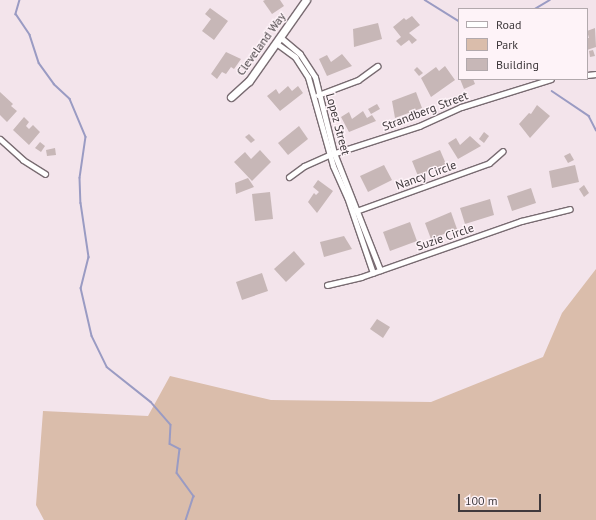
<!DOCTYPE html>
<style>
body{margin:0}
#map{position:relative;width:596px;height:520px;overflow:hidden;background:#f3e4eb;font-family:"PT Sans",sans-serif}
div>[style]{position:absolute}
.green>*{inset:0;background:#dabdab}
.stream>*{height:1.5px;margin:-0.75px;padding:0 0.75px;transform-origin:0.75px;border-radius:0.75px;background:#9a9bc3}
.building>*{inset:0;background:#c7b7b7}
.roads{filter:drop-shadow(1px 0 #786b71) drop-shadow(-1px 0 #786b71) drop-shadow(0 1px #786b71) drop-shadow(0 -1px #786b71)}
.street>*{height:5px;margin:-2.5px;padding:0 2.5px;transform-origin:2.5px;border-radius:2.5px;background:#fff}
.secondary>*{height:7px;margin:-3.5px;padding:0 3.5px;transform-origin:3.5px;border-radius:3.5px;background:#fff}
span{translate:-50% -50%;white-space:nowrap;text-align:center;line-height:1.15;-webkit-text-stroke:3px #fef3f8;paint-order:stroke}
.street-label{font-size:12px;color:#3f393c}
.legend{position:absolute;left:458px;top:8px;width:130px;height:72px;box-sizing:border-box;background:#fef3f8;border:1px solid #b2a9ad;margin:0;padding:5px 7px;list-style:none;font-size:12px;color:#3f393c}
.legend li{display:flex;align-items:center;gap:8px;height:20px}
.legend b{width:20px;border:1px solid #b2a9ad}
.scale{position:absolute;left:458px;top:494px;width:83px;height:18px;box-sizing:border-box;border:2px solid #3f393c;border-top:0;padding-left:5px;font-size:12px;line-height:14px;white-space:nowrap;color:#3f393c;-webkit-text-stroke:3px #fef3f8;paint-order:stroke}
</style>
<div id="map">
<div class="green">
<div style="clip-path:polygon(596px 269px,596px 520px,44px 520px,36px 505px,43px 411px,148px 416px,170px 376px,271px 400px,431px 402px,543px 357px,562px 313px)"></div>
</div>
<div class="stream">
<div style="left:20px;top:0;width:15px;rotate:106deg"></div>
<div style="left:16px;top:14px;width:25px;rotate:56deg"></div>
<div style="left:30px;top:35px;width:29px;rotate:72deg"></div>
<div style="left:39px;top:63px;width:26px;rotate:54deg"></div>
<div style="left:54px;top:84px;width:22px;rotate:43deg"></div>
<div style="left:70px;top:99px;width:41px;rotate:67.2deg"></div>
<div style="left:86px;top:137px;width:41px;rotate:98.3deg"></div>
<div style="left:80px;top:178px;width:25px;rotate:88deg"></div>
<div style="left:81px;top:203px;width:55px;rotate:81.6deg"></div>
<div style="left:89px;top:257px;width:32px;rotate:104deg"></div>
<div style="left:81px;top:288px;width:49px;rotate:77.1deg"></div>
<div style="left:92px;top:336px;width:34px;rotate:64deg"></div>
<div style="left:107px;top:367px;width:56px;rotate:38.5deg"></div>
<div style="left:151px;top:402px;width:30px;rotate:49deg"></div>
<div style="left:171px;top:425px;width:19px;rotate:93deg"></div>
<div style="left:170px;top:444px;width:11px;rotate:27deg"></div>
<div style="left:180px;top:449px;width:24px;rotate:97deg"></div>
<div style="left:177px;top:473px;width:29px;rotate:54deg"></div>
<div style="left:194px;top:496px;width:25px;rotate:108deg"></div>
<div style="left:425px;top:0;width:40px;rotate:32deg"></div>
<div style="left:535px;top:9px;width:17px;rotate:-31deg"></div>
<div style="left:552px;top:91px;width:45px;rotate:34deg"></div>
<div style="left:589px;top:116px;width:16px;rotate:63deg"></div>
</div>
<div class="building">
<div style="clip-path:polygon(265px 0,280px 0,284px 6px,272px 14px,263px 1px)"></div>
<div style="clip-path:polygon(210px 8px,228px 21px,214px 40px,202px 31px,211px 19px,205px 14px)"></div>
<div style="clip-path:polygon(412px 16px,420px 25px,409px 33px,417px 40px,412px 44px,409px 40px,401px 46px,396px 41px,401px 37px,393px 27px,404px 18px,406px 20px)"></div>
<div style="clip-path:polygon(378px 23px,382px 39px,354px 47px,353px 29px)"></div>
<div style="clip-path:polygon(595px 28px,596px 47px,587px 50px,587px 38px,589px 38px,587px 31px)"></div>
<div style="clip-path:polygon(593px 50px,595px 56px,590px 57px,589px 51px)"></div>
<div style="clip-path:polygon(226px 52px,241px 59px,234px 69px,231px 67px,226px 74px,222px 72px,217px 79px,211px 74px)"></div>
<div style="clip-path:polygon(342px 54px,352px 66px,327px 76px,319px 59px,327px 55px,331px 62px)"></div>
<div style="clip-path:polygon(445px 66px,455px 80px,431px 97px,421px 78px,436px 67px,439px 71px)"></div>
<div style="clip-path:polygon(417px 67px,423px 73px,419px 76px,414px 70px)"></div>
<div style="clip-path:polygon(460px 79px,473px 79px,475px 84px,464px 89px)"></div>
<div style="clip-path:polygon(288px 86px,292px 91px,298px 86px,303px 93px,280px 111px,267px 96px,276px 89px,279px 94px)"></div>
<div style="clip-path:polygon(0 92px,13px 104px,11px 106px,17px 111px,7px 122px,0 115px)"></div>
<div style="clip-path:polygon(416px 92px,422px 108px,395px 118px,392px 101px)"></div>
<div style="clip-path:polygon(377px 104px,380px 109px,371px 114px,368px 109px)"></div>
<div style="clip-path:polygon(537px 105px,550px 116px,530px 138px,519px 124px,529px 113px,531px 114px)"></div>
<div style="clip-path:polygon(363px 111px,367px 118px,372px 115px,376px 121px,349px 132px,341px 117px,349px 112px,352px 119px)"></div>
<div style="clip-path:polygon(24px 117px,29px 122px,26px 126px,29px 129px,33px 125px,40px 132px,29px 145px,13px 130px)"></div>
<div style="clip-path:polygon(299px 126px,308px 139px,288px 155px,278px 143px)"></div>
<div style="clip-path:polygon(484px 132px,489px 136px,484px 143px,479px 139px)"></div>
<div style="clip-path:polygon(249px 134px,255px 140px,251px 143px,245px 137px)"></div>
<div style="clip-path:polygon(470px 136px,481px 146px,458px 159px,448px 143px,456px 138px,460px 145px)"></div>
<div style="clip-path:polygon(40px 142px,45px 146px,41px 152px,35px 148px)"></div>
<div style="clip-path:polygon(55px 148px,56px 155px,47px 156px,46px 150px)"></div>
<div style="clip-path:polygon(260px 150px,271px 162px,252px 181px,234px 162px,245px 152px,251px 159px)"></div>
<div style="clip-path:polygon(440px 150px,446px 164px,418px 176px,412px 161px)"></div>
<div style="clip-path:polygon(570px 153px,574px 160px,568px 163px,564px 156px)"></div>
<div style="clip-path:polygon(384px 165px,392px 180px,368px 192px,360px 176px)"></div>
<div style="clip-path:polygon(575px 165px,579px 182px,552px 188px,549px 171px)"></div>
<div style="clip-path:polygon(248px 178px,254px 187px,236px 194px,235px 183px)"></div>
<div style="clip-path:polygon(318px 180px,333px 191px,317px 213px,308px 202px,314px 193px,316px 195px,319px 192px,313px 187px)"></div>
<div style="clip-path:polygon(584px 185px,589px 193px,584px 197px,579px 189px)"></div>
<div style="clip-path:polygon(531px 188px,536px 203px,512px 211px,507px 196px)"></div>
<div style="clip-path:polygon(270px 192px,273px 219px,255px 221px,252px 194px)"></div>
<div style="clip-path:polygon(490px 199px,494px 215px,465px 224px,460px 208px)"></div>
<div style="clip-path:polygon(451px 212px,457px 229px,431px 239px,425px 223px)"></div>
<div style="clip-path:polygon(410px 222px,417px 241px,390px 251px,383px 232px)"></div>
<div style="clip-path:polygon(344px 236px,352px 249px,324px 257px,320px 242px)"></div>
<div style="clip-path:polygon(294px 251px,305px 264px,286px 282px,274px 269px)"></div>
<div style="clip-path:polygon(262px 273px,268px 291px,242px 300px,236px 282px)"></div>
<div style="clip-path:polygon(377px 319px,390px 327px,383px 338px,370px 329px)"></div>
</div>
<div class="roads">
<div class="street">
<div style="left:280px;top:37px;width:26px;rotate:40deg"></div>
<div style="left:300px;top:54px;width:27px;rotate:57deg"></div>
<div style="left:315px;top:77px;width:78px;rotate:76deg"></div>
<div style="left:334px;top:153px;width:126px;rotate:68.5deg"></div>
<div style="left:276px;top:43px;width:24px;rotate:36deg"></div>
<div style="left:295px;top:57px;width:24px;rotate:57deg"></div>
<div style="left:308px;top:77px;width:92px;rotate:74.3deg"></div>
<div style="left:333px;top:166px;width:34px;rotate:66deg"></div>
<div style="left:347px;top:197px;width:80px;rotate:71.1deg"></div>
<div style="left:587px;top:75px;width:9px;rotate:-6deg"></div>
<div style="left:318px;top:95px;width:43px;rotate:-20.6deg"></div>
<div style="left:358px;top:80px;width:24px;rotate:-36deg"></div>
<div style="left:0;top:139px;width:31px;rotate:42deg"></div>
<div style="left:23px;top:160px;width:26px;rotate:32deg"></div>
<div style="left:289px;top:177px;width:19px;rotate:-36deg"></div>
<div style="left:304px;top:166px;width:27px;rotate:-24deg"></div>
<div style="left:329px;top:155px;width:95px;rotate:-17.9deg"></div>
<div style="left:419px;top:126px;width:46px;rotate:-24.3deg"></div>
<div style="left:461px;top:107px;width:94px;rotate:-17.3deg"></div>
<div style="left:356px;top:211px;width:141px;rotate:-19.8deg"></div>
<div style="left:489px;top:163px;width:18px;rotate:-41deg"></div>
<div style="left:327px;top:285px;width:35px;rotate:-13deg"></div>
<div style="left:361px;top:277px;width:170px;rotate:-19.3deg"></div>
<div style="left:521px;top:221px;width:50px;rotate:-13.8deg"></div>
</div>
<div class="secondary">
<div style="left:231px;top:97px;width:24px;rotate:-42deg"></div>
<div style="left:249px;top:81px;width:99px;rotate:-54.9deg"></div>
</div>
</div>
<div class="street-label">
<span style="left:261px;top:44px;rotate:-54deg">Cleveland Way</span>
<span style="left:425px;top:111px;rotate:-21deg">Strandberg Street</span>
<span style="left:338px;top:124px;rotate:75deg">Lopez Street</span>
<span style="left:426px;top:175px;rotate:-20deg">Nancy Circle</span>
<span style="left:445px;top:237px;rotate:-19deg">Suzie Circle</span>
</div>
<ul class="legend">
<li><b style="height:5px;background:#fff"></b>Road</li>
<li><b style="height:11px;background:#dabdab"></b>Park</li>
<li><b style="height:11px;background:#c7b7b7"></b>Building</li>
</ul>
<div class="scale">100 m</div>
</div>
